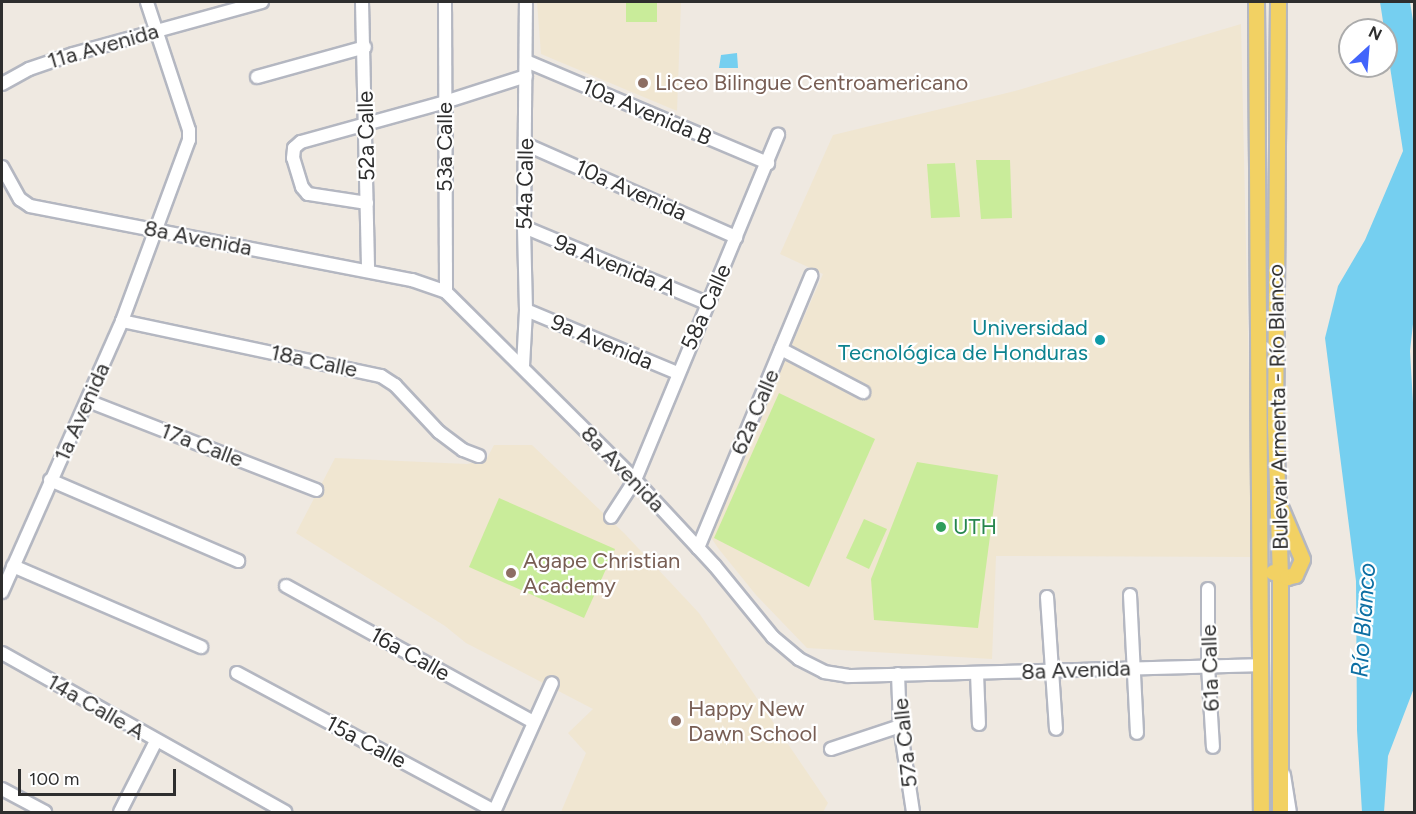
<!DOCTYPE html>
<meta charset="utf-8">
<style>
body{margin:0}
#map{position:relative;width:1416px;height:814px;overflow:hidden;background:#efe9e1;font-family:Figtree,sans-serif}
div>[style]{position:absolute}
.education>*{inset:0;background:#f0e6d1}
.pitch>*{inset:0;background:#c9ec9a}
.water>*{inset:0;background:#75cff0}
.roads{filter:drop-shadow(2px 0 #b4b7c1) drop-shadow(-2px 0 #b4b7c1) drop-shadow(0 2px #b4b7c1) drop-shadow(0 -2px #b4b7c1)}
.minor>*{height:12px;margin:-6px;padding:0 6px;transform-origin:6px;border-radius:6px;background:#fff}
.major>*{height:15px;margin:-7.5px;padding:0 7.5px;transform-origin:7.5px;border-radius:7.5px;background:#f2d163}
.dots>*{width:16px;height:16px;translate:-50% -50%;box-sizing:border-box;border:3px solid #fff;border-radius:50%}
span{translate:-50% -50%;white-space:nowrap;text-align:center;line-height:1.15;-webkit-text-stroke:4.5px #fff;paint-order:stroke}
.street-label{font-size:22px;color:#2e2e2e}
.education-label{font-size:22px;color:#785e54}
.left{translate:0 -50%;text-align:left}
.culture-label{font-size:22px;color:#0d838f}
.right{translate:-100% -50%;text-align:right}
.leisure-label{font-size:22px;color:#27864d}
.water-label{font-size:24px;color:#0d6fa3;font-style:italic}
.frame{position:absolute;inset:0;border:3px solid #2e2e2e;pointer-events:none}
.north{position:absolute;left:1338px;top:18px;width:60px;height:60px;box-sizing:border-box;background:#fff;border:2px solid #ababab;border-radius:50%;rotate:26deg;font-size:16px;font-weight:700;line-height:24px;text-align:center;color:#2e2e2e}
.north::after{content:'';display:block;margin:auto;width:21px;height:27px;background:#4264fb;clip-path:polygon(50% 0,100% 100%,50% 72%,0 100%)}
.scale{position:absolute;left:18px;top:769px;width:158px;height:27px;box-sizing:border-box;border:3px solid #2e2e2e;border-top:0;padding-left:8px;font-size:18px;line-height:21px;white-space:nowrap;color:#2e2e2e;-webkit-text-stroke:4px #fff;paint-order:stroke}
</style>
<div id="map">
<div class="education">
<div style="clip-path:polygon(537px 2px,681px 2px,677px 111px,541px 54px)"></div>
<div style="clip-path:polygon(1241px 24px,1253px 557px,996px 556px,992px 659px,807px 648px,756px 595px,718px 548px,712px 539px,710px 530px,823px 274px,780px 254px,833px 135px,1015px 91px)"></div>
<div style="clip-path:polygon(494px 445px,532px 445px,624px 533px,699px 613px,828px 803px,823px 812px,561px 812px,586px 753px,568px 733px,593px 709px,466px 643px,445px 626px,296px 533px,335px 458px,467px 464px,486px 460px)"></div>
</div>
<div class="pitch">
<div style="clip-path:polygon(626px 2px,657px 2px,657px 22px,626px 22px)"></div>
<div style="clip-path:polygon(976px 160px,1010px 160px,1012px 218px,981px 219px)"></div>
<div style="clip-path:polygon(955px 163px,960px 217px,931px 218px,927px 164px)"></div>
<div style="clip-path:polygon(779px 393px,875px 439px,809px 587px,714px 538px)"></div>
<div style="clip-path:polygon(917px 462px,998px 475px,978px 628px,874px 620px,871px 579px)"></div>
<div style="clip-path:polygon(499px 498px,615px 549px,584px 618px,469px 567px)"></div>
<div style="clip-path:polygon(864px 519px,887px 529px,869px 569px,846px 558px)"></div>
</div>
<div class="water">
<div style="clip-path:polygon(1380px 2px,1410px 2px,1414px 27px,1414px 315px,1410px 351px,1414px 420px,1414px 688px,1388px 756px,1384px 812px,1362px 812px,1357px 730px,1356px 581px,1325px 338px,1338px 286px,1365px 240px,1403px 151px)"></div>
<div style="clip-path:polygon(737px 53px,738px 68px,719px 68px,721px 55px)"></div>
</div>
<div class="roads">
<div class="minor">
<div style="left:362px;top:2px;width:269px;rotate:88.7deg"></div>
<div style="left:445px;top:2px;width:290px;rotate:89.8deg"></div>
<div style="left:526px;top:61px;width:263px;rotate:22.9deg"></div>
<div style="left:257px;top:77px;width:112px;rotate:-15.5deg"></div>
<div style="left:2px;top:84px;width:31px;rotate:-29deg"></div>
<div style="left:29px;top:69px;width:46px;rotate:-18.8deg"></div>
<div style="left:73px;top:54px;width:196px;rotate:-15.4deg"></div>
<div style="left:525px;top:144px;width:231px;rotate:23.8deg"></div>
<div style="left:2px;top:167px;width:37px;rotate:61deg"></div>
<div style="left:20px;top:199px;width:12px;rotate:35deg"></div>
<div style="left:30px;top:206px;width:389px;rotate:11deg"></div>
<div style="left:412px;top:280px;width:36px;rotate:19deg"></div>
<div style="left:446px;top:292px;width:267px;rotate:44.8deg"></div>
<div style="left:635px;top:480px;width:117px;rotate:47.1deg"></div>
<div style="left:715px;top:566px;width:92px;rotate:50.8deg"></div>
<div style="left:773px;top:637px;width:34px;rotate:40deg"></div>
<div style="left:799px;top:659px;width:28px;rotate:27deg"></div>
<div style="left:824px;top:672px;width:24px;rotate:9deg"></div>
<div style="left:848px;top:676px;width:412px;rotate:-1.5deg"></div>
<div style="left:367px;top:203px;width:60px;rotate:-171.3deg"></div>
<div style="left:308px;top:194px;width:9px;rotate:-131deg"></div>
<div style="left:302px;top:187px;width:30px;rotate:-107deg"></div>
<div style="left:293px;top:158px;width:10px;rotate:-84deg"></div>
<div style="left:294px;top:148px;width:9px;rotate:-41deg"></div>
<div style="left:301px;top:142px;width:149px;rotate:-15.5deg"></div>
<div style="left:445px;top:102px;width:85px;rotate:-17.8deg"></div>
<div style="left:524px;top:227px;width:198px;rotate:22.6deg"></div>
<div style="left:526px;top:310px;width:164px;rotate:22.6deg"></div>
<div style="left:122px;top:321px;width:265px;rotate:12deg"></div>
<div style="left:381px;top:376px;width:17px;rotate:33deg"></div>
<div style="left:395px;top:385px;width:64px;rotate:46.9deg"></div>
<div style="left:439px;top:432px;width:30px;rotate:37deg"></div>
<div style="left:463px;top:450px;width:17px;rotate:21deg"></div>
<div style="left:781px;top:349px;width:93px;rotate:27.7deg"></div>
<div style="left:523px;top:366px;width:56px;rotate:-86.9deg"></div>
<div style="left:526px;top:310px;width:83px;rotate:-91.4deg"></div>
<div style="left:524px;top:227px;width:225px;rotate:-89.5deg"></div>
<div style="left:88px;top:401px;width:245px;rotate:21.3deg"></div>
<div style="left:50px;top:480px;width:205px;rotate:23.3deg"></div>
<div style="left:611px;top:517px;width:44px;rotate:-57deg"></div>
<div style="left:635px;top:480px;width:374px;rotate:-67.5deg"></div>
<div style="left:698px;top:548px;width:295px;rotate:-67.4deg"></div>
<div style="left:13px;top:566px;width:205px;rotate:23.3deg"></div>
<div style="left:286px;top:586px;width:282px;rotate:28.8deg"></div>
<div style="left:1208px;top:589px;width:77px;rotate:90deg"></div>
<div style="left:1208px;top:666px;width:81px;rotate:86.5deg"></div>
<div style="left:2px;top:592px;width:296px;rotate:-66.1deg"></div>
<div style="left:122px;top:321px;width:193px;rotate:-69.7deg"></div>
<div style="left:189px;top:140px;width:10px;rotate:-90deg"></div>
<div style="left:189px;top:130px;width:135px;rotate:-108.2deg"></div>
<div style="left:1130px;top:595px;width:138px;rotate:87.1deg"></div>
<div style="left:1047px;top:597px;width:132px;rotate:86.1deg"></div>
<div style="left:2px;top:653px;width:325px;rotate:29.3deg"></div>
<div style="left:237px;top:673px;width:292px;rotate:28.2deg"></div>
<div style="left:977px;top:673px;width:51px;rotate:87.8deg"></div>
<div style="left:898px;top:674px;width:52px;rotate:87.8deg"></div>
<div style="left:900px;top:726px;width:87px;rotate:81.4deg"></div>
<div style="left:831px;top:749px;width:73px;rotate:-18.4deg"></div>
<div style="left:1284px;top:775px;width:37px;rotate:81deg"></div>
<div style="left:2px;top:789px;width:49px;rotate:28.1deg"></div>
<div style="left:120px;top:812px;width:80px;rotate:-63.1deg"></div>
<div style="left:494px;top:812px;width:141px;rotate:-65.8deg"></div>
</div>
<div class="major">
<div style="left:1256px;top:2px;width:810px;rotate:89.65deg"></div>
<div style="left:1278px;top:2px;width:423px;rotate:90.4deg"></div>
<div style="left:1275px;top:425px;width:151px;rotate:88.1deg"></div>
<div style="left:1280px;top:576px;width:236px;rotate:90deg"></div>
<div style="left:1273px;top:572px;width:15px;rotate:20deg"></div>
<div style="left:1287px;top:577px;width:8px;rotate:-14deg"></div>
<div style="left:1295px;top:575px;width:17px;rotate:-66deg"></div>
<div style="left:1302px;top:559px;width:54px;rotate:-112.8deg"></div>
</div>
</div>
<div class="dots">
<div style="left:643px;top:83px;background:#8d6e63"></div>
<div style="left:1100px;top:340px;background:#0f9aa8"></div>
<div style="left:941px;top:527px;background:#2e9e5b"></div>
<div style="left:511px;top:573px;background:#8d6e63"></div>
<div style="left:676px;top:721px;background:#8d6e63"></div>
</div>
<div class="street-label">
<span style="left:103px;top:46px;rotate:-16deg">11a Avenida</span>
<span style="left:647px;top:112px;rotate:23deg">10a Avenida B</span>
<span style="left:366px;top:136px;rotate:-91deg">52a Calle</span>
<span style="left:445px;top:147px;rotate:-90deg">53a Calle</span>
<span style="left:525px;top:184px;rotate:-89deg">54a Calle</span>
<span style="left:631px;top:190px;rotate:24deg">10a Avenida</span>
<span style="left:198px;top:238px;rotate:11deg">8a Avenida</span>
<span style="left:615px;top:265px;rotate:22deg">9a Avenida A</span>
<span style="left:706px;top:307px;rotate:-66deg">58a Calle</span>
<span style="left:602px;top:342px;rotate:23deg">9a Avenida</span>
<span style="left:314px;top:361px;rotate:12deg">18a Calle</span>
<span style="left:1278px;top:407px;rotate:-91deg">Bulevar Armenta - Río Blanco</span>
<span style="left:82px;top:412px;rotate:-66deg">1a Avenida</span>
<span style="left:755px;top:412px;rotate:-67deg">62a Calle</span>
<span style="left:202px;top:445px;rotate:21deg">17a Calle</span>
<span style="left:623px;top:469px;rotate:46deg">8a Avenida</span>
<span style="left:410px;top:654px;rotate:29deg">16a Calle</span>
<span style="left:1210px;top:668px;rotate:-92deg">61a Calle</span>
<span style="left:1076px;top:670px;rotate:-2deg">8a Avenida</span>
<span style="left:96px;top:707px;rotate:30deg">14a Calle A</span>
<span style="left:366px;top:742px;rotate:28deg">15a Calle</span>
<span style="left:905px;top:743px;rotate:-96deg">57a Calle</span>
</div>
<div class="education-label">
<span class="left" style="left:655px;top:83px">Liceo Bilingue Centroamericano</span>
<span class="left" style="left:523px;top:573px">Agape Christian<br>Academy</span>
<span class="left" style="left:688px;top:721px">Happy New<br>Dawn School</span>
</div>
<div class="culture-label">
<span class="right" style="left:1088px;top:340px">Universidad<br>Tecnológica de Honduras</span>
</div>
<div class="leisure-label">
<span class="left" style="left:953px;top:527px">UTH</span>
</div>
<div class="water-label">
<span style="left:1363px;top:620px;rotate:-86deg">Río Blanco</span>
</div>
<div class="frame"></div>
<div class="north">N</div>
<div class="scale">100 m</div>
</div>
